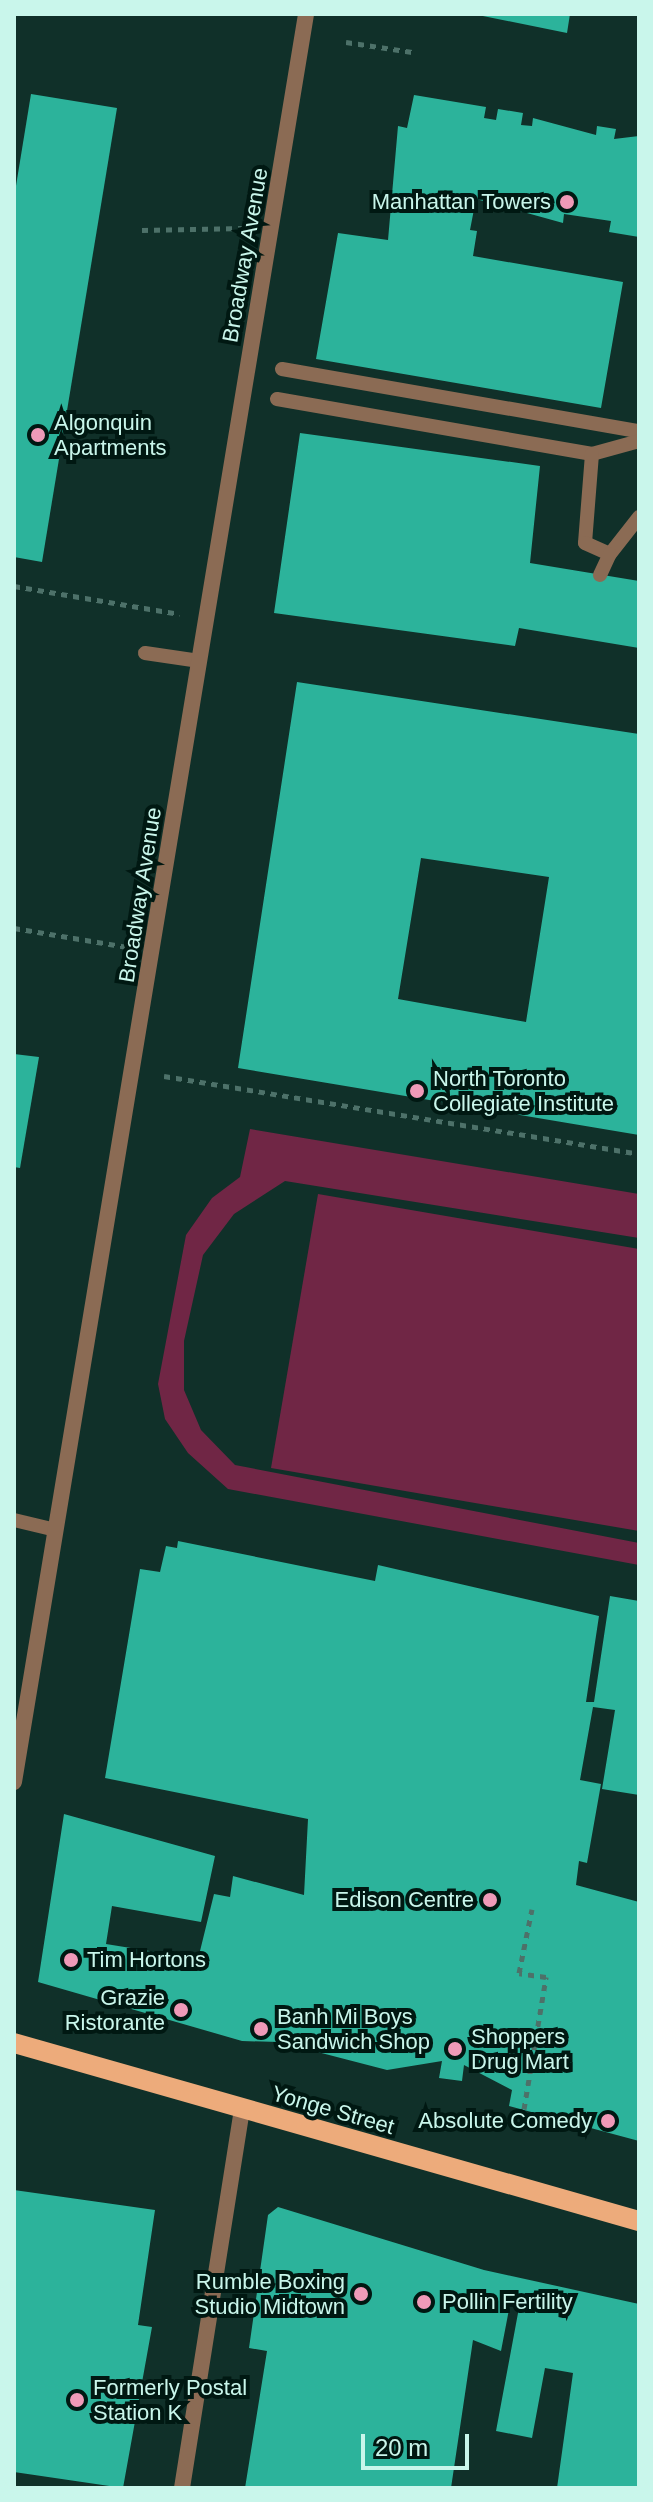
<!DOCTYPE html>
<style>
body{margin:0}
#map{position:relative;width:653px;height:2502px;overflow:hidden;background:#103029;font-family:Helvetica,sans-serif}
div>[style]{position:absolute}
.green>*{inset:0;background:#702645}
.building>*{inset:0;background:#2cb39b}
.path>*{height:5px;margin-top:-2.5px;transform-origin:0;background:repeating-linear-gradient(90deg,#4d7169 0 6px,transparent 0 12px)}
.lane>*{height:14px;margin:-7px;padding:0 7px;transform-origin:7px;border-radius:7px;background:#8b6b54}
.street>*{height:16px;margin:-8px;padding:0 8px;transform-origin:8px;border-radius:8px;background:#8b6b54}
.primary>*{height:20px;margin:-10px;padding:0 10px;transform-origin:10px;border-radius:10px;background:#edab7b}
.dots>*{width:22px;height:22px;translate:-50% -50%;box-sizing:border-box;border:4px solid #001812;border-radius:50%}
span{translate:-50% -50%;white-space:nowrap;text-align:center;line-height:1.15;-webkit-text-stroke:8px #001812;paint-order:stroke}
.poi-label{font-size:22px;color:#c9f6eb}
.right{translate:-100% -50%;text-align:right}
.left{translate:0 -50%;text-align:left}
.street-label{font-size:22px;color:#c9f6eb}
.frame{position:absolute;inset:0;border:16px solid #c9f6eb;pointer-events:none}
.scale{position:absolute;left:361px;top:2434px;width:108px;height:36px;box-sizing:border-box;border:4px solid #c9f6eb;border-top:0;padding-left:10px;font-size:24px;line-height:28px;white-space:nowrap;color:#c9f6eb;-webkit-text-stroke:6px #001812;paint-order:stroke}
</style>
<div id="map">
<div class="green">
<div style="clip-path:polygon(250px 1129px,639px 1194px,639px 1238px,285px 1181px,234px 1214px,203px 1255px,184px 1341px,184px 1390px,201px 1430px,235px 1465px,639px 1543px,639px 1565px,228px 1489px,188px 1453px,165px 1419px,158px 1384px,186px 1235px,212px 1198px,240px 1177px)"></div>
<div style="clip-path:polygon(318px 1194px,639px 1249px,639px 1531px,271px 1468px)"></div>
</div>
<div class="building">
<div style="clip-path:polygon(473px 14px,570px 14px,567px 33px)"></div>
<div style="clip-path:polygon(31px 94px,117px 108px,42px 562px,14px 557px,14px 198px)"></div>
<div style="clip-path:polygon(414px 95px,486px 107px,484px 118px,496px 120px,498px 109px,523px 113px,521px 125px,532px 126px,533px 118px,596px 135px,597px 126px,616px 129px,614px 139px,639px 136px,639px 237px,609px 232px,611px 221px,564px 214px,563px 223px,476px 199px,470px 230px,477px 231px,473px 256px,623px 282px,601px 408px,316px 359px,338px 233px,388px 240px,398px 126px,407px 128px)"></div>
<div style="clip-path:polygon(300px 433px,540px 466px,530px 563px,639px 581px,639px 648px,519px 628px,515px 646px,274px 613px)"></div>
<div style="clip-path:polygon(evenodd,297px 682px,639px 734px,639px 1135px,238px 1068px,297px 682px,421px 858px,549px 877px,526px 1022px,398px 999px,421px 858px)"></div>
<div style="clip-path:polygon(14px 1054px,39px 1057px,20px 1168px,14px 1167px)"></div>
<div style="clip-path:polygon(178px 1541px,375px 1581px,378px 1565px,599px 1616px,586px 1702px,594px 1702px,610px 1596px,639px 1601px,639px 1795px,602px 1789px,615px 1710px,593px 1707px,580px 1780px,601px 1784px,587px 1863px,579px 1861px,576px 1885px,639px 1902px,639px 2141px,509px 2106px,512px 2090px,464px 2065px,462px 2081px,439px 2078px,442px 2061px,387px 2070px,279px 2042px,242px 2041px,38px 1982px,64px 1814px,215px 1856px,201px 1922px,112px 1906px,106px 1944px,205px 1960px,200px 1951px,214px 1894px,230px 1897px,233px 1876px,304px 1895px,308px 1819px,105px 1778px,140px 1569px,160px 1572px,166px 1546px,177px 1548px)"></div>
<div style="clip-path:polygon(14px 2190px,155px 2210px,138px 2325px,152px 2327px,123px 2488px,14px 2472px)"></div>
<div style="clip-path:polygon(278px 2207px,484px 2270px,639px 2304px,639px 2488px,557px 2488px,573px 2373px,545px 2368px,532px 2438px,496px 2431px,521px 2297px,512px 2294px,501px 2351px,473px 2340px,451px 2488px,245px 2488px,267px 2351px,249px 2348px,268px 2215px)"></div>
</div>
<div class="path">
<div style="left:346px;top:42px;width:67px;rotate:8.6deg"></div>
<div style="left:142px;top:230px;width:103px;rotate:-1.1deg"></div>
<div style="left:14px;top:586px;width:168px;rotate:9.6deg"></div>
<div style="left:14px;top:928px;width:115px;rotate:9.5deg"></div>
<div style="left:164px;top:1076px;width:481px;rotate:9.3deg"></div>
<div style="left:524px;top:2109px;width:134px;rotate:-80.5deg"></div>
<div style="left:546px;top:1977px;width:27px;rotate:-172deg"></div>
<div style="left:519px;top:1973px;width:65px;rotate:-78.5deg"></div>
</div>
<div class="lane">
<div style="left:282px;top:369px;width:362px;rotate:9.9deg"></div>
<div style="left:277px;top:399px;width:320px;rotate:9.9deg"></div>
<div style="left:592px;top:454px;width:49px;rotate:-15.5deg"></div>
<div style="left:592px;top:454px;width:89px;rotate:94.5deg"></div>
<div style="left:585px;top:543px;width:27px;rotate:24deg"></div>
<div style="left:610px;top:554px;width:47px;rotate:-51.9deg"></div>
<div style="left:600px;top:575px;width:23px;rotate:-65deg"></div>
<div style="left:145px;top:653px;width:55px;rotate:8.4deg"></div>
<div style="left:14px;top:1520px;width:43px;rotate:13.4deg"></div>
</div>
<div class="street">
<div style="left:14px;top:1782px;width:1792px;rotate:-80.62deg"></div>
<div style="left:182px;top:2488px;width:383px;rotate:-81deg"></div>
</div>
<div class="primary">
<div style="left:14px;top:2043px;width:650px;rotate:15.9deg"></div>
</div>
<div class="dots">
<div style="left:567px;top:202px;background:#ef9ab8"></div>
<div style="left:38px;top:435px;background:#ef9ab8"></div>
<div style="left:417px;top:1091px;background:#ef9ab8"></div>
<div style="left:490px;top:1900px;background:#ef9ab8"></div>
<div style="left:71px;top:1960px;background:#ef9ab8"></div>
<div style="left:181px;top:2010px;background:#ef9ab8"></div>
<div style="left:261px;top:2029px;background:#ef9ab8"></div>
<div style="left:455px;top:2049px;background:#ef9ab8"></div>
<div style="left:608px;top:2121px;background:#ef9ab8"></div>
<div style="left:361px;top:2294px;background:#ef9ab8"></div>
<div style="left:424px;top:2302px;background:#ef9ab8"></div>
<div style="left:77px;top:2400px;background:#ef9ab8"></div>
</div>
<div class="poi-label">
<span class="right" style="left:551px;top:202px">Manhattan Towers</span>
<span class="left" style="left:54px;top:435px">Algonquin<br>Apartments</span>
<span class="left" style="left:433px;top:1091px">North Toronto<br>Collegiate Institute</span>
<span class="right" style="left:474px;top:1900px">Edison Centre</span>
<span class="left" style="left:87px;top:1960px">Tim Hortons</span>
<span class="right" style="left:165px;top:2010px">Grazie<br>Ristorante</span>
<span class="left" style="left:277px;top:2029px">Banh Mi Boys<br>Sandwich Shop</span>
<span class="left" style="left:471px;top:2049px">Shoppers<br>Drug Mart</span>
<span class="right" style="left:592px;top:2121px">Absolute Comedy</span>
<span class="right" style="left:345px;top:2294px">Rumble Boxing<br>Studio Midtown</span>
<span class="left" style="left:442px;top:2302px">Pollin Fertility</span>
<span class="left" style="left:93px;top:2400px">Formerly Postal<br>Station K</span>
</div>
<div class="street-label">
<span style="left:245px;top:255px;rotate:-80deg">Broadway Avenue</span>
<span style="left:140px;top:895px;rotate:-81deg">Broadway Avenue</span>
<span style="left:333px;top:2110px;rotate:16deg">Yonge Street</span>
</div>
<div class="frame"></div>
<div class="scale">20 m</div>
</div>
